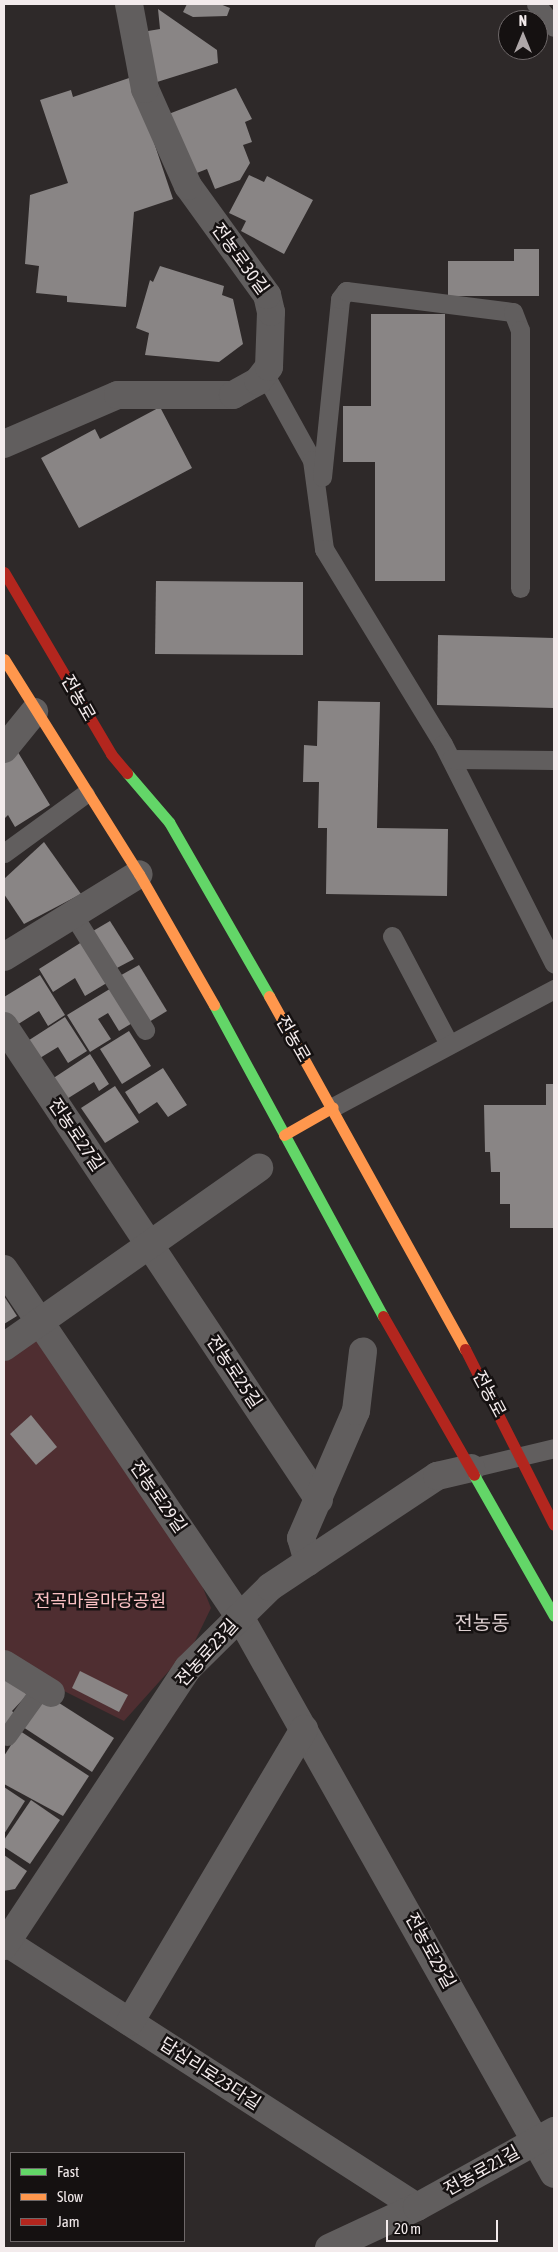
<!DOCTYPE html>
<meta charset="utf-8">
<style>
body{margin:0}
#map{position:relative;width:558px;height:2252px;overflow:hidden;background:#2e2929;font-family:"Asap Condensed","Noto Sans KR",sans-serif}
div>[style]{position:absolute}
.green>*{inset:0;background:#4f2e31}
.building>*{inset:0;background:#898585}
.lane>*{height:19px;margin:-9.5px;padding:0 9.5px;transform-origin:9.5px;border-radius:9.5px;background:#615e5e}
.street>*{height:28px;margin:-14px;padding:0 14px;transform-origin:14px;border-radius:14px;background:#615e5e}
.fast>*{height:11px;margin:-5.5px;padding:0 5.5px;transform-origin:5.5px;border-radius:5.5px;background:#63d668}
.slow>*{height:11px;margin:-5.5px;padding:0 5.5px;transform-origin:5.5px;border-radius:5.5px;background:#ff974d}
.jam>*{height:11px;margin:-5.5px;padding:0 5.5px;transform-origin:5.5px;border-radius:5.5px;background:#b3261e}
span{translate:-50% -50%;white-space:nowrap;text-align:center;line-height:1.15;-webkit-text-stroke:5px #151111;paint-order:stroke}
.street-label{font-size:18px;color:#f3ebec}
.park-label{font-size:18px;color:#fac0c3}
.quarter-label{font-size:20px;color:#ded0d1}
.frame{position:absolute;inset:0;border:5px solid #f3ebec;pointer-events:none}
.legend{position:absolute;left:10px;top:2152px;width:175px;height:90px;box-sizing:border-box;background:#151111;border:1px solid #6e6869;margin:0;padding:6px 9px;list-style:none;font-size:15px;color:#f3ebec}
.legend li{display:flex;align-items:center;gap:10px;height:25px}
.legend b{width:25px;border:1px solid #6e6869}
.north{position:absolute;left:498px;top:10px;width:50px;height:50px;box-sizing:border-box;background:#151111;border:1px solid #6e6869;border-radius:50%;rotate:0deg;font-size:14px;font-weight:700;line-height:20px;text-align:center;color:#f3ebec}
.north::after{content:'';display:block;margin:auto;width:18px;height:22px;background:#aea7a8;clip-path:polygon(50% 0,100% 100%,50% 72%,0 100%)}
.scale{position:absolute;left:386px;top:2220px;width:112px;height:22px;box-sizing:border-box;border:2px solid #f3ebec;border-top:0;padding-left:6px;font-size:15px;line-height:18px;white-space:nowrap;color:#f3ebec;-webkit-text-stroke:4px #151111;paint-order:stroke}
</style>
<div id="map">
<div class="green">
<div style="clip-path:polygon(33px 1333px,199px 1578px,211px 1608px,194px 1643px,124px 1721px,48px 1683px,4px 1654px,4px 1356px)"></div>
</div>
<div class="building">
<div style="clip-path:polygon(187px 4px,220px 4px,230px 8px,227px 16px,193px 17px,183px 12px)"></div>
<div style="clip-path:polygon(158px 9px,217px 50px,218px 63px,157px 82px,142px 32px,160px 29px)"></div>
<div style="clip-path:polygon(132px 77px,173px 199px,134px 212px,126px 307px,67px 302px,67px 296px,36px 293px,39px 266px,25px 264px,30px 195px,68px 183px,40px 100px,71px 90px,73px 97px)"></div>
<div style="clip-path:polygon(236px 88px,252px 119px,245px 122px,252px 142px,243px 145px,250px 163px,240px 180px,215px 189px,207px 169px,189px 176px,166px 115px)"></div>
<div style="clip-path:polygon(249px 175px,264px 182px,267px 176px,313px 200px,284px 254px,241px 231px,246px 221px,229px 213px)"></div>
<div style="clip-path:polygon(514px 249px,539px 249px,539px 296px,448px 296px,448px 261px,514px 261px)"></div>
<div style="clip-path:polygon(160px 266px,224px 286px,222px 295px,233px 299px,243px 344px,219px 362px,145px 355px,149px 333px,136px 328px,150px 280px,153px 282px)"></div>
<div style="clip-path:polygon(371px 314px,445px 314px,445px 581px,375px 581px,375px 462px,343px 462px,343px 406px,371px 406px)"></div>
<div style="clip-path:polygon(160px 407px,192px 468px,79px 528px,41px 458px,95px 429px,100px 439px)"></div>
<div style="clip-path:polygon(156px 581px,303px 582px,303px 655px,155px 654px)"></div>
<div style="clip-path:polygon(438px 635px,554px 638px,554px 708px,437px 705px)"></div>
<div style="clip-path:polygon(318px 701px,380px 702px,377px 828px,448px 829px,447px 896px,326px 894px,327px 828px,318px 828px,319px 782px,303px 782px,304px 745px,317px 746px)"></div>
<div style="clip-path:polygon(16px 749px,50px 805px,15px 827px,8px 815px,4px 819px,4px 756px)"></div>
<div style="clip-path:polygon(44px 842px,81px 894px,24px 924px,4px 894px,4px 879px)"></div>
<div style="clip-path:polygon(110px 921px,134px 959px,115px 969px,93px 931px)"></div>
<div style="clip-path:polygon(85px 940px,110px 981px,85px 996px,75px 978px,53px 992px,39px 969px)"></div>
<div style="clip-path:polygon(139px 965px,167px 1011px,144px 1025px,116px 978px)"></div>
<div style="clip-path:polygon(40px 975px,65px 1015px,48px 1026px,39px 1011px,12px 1028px,4px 1015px,4px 997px)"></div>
<div style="clip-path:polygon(113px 987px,134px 1022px,119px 1031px,108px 1013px,98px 1019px,111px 1039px,90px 1052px,67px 1015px)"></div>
<div style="clip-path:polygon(65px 1017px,87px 1051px,68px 1063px,58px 1047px,35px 1061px,23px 1044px)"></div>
<div style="clip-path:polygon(129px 1031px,151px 1066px,122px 1084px,100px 1049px)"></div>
<div style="clip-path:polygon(90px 1054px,109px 1084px,99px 1091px,94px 1082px,62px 1102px,49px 1081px)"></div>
<div style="clip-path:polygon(163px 1068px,187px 1105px,168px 1117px,157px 1102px,139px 1114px,125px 1092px)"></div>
<div style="clip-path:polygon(546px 1084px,554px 1084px,554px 1228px,510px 1228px,510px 1204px,500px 1204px,500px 1172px,491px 1172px,490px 1152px,485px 1152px,484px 1105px,546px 1105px)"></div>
<div style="clip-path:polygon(115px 1086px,139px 1122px,105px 1143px,81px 1108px)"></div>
<div style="clip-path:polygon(4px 1296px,17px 1316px,4px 1324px)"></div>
<div style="clip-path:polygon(31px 1415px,57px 1447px,36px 1465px,10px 1434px)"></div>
<div style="clip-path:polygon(4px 1669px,27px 1695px,12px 1711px,19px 1718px,4px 1731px)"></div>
<div style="clip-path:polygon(80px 1671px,128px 1695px,119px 1712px,72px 1688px)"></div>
<div style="clip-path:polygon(45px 1694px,114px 1738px,92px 1772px,23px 1727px)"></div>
<div style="clip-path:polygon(20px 1731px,89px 1776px,63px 1816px,4px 1784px,4px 1756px)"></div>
<div style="clip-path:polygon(4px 1787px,25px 1801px,4px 1834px)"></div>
<div style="clip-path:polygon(31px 1800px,60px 1820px,30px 1864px,4px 1847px,4px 1840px)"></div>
<div style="clip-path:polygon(4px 1855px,27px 1871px,15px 1889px,4px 1891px)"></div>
</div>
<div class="lane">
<div style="left:536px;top:4px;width:29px;rotate:52deg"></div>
<div style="left:265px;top:375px;width:97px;rotate:61.1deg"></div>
<div style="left:312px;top:460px;width:90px;rotate:82.3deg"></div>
<div style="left:324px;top:549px;width:228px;rotate:58.6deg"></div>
<div style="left:443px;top:744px;width:246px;rotate:63.2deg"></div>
<div style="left:322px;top:477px;width:179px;rotate:-84.2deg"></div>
<div style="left:340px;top:299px;width:10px;rotate:-53deg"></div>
<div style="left:346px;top:291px;width:168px;rotate:7.2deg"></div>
<div style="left:513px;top:312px;width:19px;rotate:69deg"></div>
<div style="left:520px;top:330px;width:258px;rotate:90deg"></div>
<div style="left:451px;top:759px;width:103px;rotate:0.6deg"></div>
<div style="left:4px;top:853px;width:100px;rotate:-36.1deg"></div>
<div style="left:72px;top:913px;width:138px;rotate:58deg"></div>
<div style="left:392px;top:936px;width:122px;rotate:62.2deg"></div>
<div style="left:333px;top:1107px;width:251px;rotate:-28.1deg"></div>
<div style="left:471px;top:1468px;width:85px;rotate:-13.5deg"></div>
<div style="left:7px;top:1736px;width:60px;rotate:-54.5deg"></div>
</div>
<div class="street">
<div style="left:4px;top:444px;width:124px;rotate:-23.3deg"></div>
<div style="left:118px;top:395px;width:115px"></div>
<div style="left:233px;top:395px;width:29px;rotate:-29deg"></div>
<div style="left:258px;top:381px;width:18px;rotate:-52deg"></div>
<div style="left:269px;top:367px;width:55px;rotate:-87.9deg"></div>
<div style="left:271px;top:312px;width:17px;rotate:-103deg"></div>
<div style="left:267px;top:295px;width:135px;rotate:-125.9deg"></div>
<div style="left:188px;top:186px;width:106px;rotate:-113.9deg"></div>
<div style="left:145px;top:89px;width:86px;rotate:-100.7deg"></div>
<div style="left:4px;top:749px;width:48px;rotate:-51deg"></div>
<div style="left:4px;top:957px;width:158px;rotate:-31.6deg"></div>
<div style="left:4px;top:1026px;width:569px;rotate:56.39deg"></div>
<div style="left:4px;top:1269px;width:420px;rotate:55.9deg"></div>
<div style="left:240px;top:1617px;width:639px;rotate:60.59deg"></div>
<div style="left:4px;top:1347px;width:312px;rotate:-35.1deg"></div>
<div style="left:308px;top:1562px;width:25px;rotate:-106deg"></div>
<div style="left:301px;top:1538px;width:138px;rotate:-66.6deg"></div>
<div style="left:356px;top:1411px;width:60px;rotate:-83.3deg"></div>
<div style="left:4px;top:1664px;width:55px;rotate:31.7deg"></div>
<div style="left:4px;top:1941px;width:491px;rotate:32.8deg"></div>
<div style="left:4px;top:1946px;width:333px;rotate:-56.5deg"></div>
<div style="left:188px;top:1668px;width:115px;rotate:-44.6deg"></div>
<div style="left:270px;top:1587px;width:201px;rotate:-33.6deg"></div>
<div style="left:437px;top:1476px;width:35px;rotate:-13deg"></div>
<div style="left:130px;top:2022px;width:341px;rotate:-59.3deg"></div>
<div style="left:329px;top:2248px;width:97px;rotate:-25deg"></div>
<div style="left:417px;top:2207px;width:157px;rotate:-29deg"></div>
</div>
<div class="fast">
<div style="left:127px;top:773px;width:65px;rotate:49.4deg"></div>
<div style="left:169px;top:822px;width:201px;rotate:60.1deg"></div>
<div style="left:214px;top:1005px;width:354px;rotate:61.5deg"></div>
<div style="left:474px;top:1475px;width:162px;rotate:60.4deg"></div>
</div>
<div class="slow">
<div style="left:4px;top:659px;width:254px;rotate:57.9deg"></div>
<div style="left:139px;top:874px;width:151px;rotate:60.2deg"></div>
<div style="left:269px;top:996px;width:404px;rotate:61deg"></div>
<div style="left:284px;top:1135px;width:56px;rotate:-29.7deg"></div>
</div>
<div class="jam">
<div style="left:4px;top:572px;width:211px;rotate:59.5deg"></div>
<div style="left:111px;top:754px;width:25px;rotate:50deg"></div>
<div style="left:383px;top:1316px;width:183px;rotate:60.2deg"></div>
<div style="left:465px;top:1349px;width:197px;rotate:63.2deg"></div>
</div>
<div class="street-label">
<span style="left:240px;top:259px;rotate:54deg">전농로30길</span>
<span style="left:78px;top:698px;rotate:60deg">전농로</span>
<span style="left:293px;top:1039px;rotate:60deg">전농로</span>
<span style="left:76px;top:1135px;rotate:56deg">전농로27길</span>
<span style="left:234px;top:1372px;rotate:56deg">전농로25길</span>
<span style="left:489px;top:1394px;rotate:62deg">전농로</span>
<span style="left:158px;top:1497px;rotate:55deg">전농로29길</span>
<span style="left:207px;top:1653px;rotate:-48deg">전농로23길</span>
<span style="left:430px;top:1951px;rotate:61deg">전농로29길</span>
<span style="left:210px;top:2074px;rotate:33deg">답십리로23다길</span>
<span style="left:482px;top:2171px;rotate:-29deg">전농로21길</span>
</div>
<div class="park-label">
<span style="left:100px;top:1601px">전곡마을마당공원</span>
</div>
<div class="quarter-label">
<span style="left:482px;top:1622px">전농동</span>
</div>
<div class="frame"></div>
<ul class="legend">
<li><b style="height:6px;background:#63d668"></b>Fast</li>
<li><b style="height:6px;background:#ff974d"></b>Slow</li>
<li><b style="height:6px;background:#b3261e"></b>Jam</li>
</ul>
<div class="north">N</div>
<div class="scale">20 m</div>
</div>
